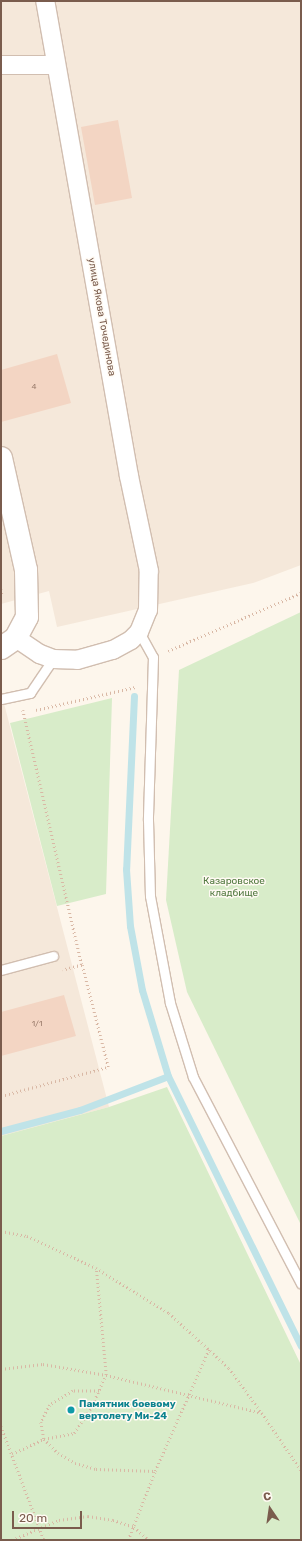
<!DOCTYPE html>
<meta charset="utf-8">
<style>
body{margin:0}
#map{position:relative;width:302px;height:1541px;overflow:hidden;background:#fdf6ec;font-family:Rubik,sans-serif}
div>[style]{position:absolute}
.residential>*{inset:0;background:#f5e8da}
.green>*{inset:0;background:#d8ecc9}
.stream>*{height:7px;margin:-3.5px;padding:0 3.5px;transform-origin:3.5px;border-radius:3.5px;background:#bfe3e8}
.building>*{inset:0;background:#f3d5c3}
.path>*{height:2.5px;margin-top:-1.25px;transform-origin:0;background:repeating-linear-gradient(90deg,#d9b8a5 0 1px,transparent 0 4px)}
.roads{filter:drop-shadow(1px 0 #d1beb0) drop-shadow(-1px 0 #d1beb0) drop-shadow(0 1px #d1beb0) drop-shadow(0 -1px #d1beb0)}
.lane>*{height:9px;margin:-4.5px;padding:0 4.5px;transform-origin:4.5px;border-radius:4.5px;background:#fff}
.street>*{height:18px;margin:-9px;padding:0 9px;transform-origin:9px;border-radius:9px;background:#fff}
.secondary>*{height:22px;margin:-11px;padding:0 11px;transform-origin:11px;border-radius:11px;background:#fff}
.dots>*{width:11px;height:11px;translate:-50% -50%;box-sizing:border-box;border:2px solid #fffaf3;border-radius:50%}
span{translate:-50% -50%;white-space:nowrap;text-align:center;line-height:1.15;-webkit-text-stroke:3px #fffaf3;paint-order:stroke}
.number-label{font-size:8px;color:#987a6a}
.number-label span{-webkit-text-stroke-width:0}
.street-label{font-size:10px;color:#7a5c4d}
.park-label{font-size:10px;color:#537a41}
.culture-label{font-size:10px;color:#0d838f;font-weight:700}
.left{translate:0 -50%;text-align:left}
.frame{position:absolute;inset:0;border:2px solid #7a5c4d;pointer-events:none}
.north{position:absolute;left:250px;top:1489px;width:40px;height:40px;-webkit-text-stroke:3px #fffaf3;paint-order:stroke;rotate:347deg;font-size:11px;font-weight:700;line-height:16px;text-align:center;color:#7a5c4d}
.north::after{content:'';display:block;margin:auto;width:14px;height:18px;background:#7a5c4d;clip-path:polygon(50% 0,100% 100%,50% 72%,0 100%)}
.scale{position:absolute;left:12px;top:1511px;width:70px;height:18px;box-sizing:border-box;border:2px solid #7a5c4d;border-top:0;padding-left:5px;font-size:12px;line-height:14px;white-space:nowrap;color:#7a5c4d;-webkit-text-stroke:3px #fffaf3;paint-order:stroke}
</style>
<div id="map">
<div class="residential">
<div style="clip-path:polygon(1px 1px,301px 1px,301px 565px,253px 583px,57px 627px,49px 591px,1px 604px)"></div>
<div style="clip-path:polygon(1px 692px,109px 1107px,1px 1136px)"></div>
</div>
<div class="green">
<div style="clip-path:polygon(301px 612px,301px 1225px,187px 992px,166px 900px,179px 670px)"></div>
<div style="clip-path:polygon(112px 698px,106px 894px,57px 906px,10px 723px)"></div>
<div style="clip-path:polygon(167px 1087px,301px 1365px,301px 1540px,1px 1540px,1px 1136px,109px 1107px)"></div>
</div>
<div class="stream">
<div style="left:134px;top:696px;width:173px;rotate:92.6deg"></div>
<div style="left:126px;top:869px;width:57px;rotate:86deg"></div>
<div style="left:130px;top:926px;width:65px;rotate:79.4deg"></div>
<div style="left:142px;top:990px;width:90px;rotate:73.2deg"></div>
<div style="left:1px;top:1131px;width:82px;rotate:-14.9deg"></div>
<div style="left:80px;top:1110px;width:94px;rotate:-21.1deg"></div>
<div style="left:168px;top:1076px;width:301px;rotate:63.8deg"></div>
</div>
<div class="building">
<div style="clip-path:polygon(118px 120px,132px 198px,95px 205px,81px 127px)"></div>
<div style="clip-path:polygon(57px 354px,71px 403px,1px 422px,1px 370px)"></div>
<div style="clip-path:polygon(64px 995px,76px 1036px,1px 1056px,1px 1012px)"></div>
</div>
<div class="path">
<div style="left:1px;top:589px;width:5px;rotate:79deg"></div>
<div style="left:168px;top:651px;width:145px;rotate:-23.6deg"></div>
<div style="left:23px;top:710px;width:262px;rotate:77deg"></div>
<div style="left:36px;top:710px;width:103px;rotate:-13deg"></div>
<div style="left:1px;top:1096px;width:111px;rotate:-15.2deg"></div>
<div style="left:108px;top:1067px;width:105px;rotate:-104.3deg"></div>
<div style="left:82px;top:965px;width:20px;rotate:165deg"></div>
<div style="left:1px;top:1231px;width:26px;rotate:11deg"></div>
<div style="left:27px;top:1236px;width:76px;rotate:24.9deg"></div>
<div style="left:96px;top:1268px;width:86px;rotate:31.7deg"></div>
<div style="left:169px;top:1313px;width:81px;rotate:42.5deg"></div>
<div style="left:229px;top:1368px;width:56px;rotate:53.7deg"></div>
<div style="left:1px;top:1369px;width:42px;rotate:-6.8deg"></div>
<div style="left:43px;top:1364px;width:64px;rotate:9.9deg"></div>
<div style="left:106px;top:1375px;width:161px;rotate:13.7deg"></div>
<div style="left:262px;top:1413px;width:69px;rotate:55.6deg"></div>
<div style="left:99px;top:1391px;width:26px;rotate:180deg"></div>
<div style="left:73px;top:1391px;width:27px;rotate:149deg"></div>
<div style="left:50px;top:1405px;width:19px;rotate:118deg"></div>
<div style="left:41px;top:1422px;width:17px;rotate:80deg"></div>
<div style="left:44px;top:1439px;width:20px;rotate:45deg"></div>
<div style="left:58px;top:1453px;width:20px;rotate:30deg"></div>
<div style="left:75px;top:1463px;width:22px;rotate:16deg"></div>
<div style="left:96px;top:1469px;width:59px;rotate:1.9deg"></div>
<div style="left:1px;top:1426px;width:122px;rotate:69.3deg"></div>
<div style="left:12px;top:1454px;width:35px;rotate:-25deg"></div>
<div style="left:44px;top:1439px;width:31px;rotate:-11deg"></div>
<div style="left:74px;top:1433px;width:30px;rotate:-56deg"></div>
<div style="left:91px;top:1408px;width:36px;rotate:-66deg"></div>
<div style="left:106px;top:1375px;width:107px;rotate:-95.3deg"></div>
<div style="left:12px;top:1540px;width:51px;rotate:-23.1deg"></div>
<div style="left:59px;top:1520px;width:29px;rotate:-8deg"></div>
<div style="left:88px;top:1516px;width:25px;rotate:9deg"></div>
<div style="left:113px;top:1520px;width:22px;rotate:18deg"></div>
<div style="left:134px;top:1527px;width:20px;rotate:41deg"></div>
<div style="left:128px;top:1540px;width:74px;rotate:-68.6deg"></div>
<div style="left:155px;top:1471px;width:133px;rotate:-66.1deg"></div>
</div>
<div class="roads">
<div class="lane">
<div style="left:139px;top:632px;width:29px;rotate:61deg"></div>
<div style="left:153px;top:657px;width:163px;rotate:91.8deg"></div>
<div style="left:148px;top:820px;width:76px;rotate:88.5deg"></div>
<div style="left:150px;top:896px;width:109px;rotate:79.4deg"></div>
<div style="left:170px;top:1003px;width:77px;rotate:72.7deg"></div>
<div style="left:193px;top:1077px;width:233px;rotate:62.4deg"></div>
<div style="left:1px;top:699px;width:30px;rotate:-12deg"></div>
<div style="left:30px;top:693px;width:41px;rotate:-55.9deg"></div>
<div style="left:1px;top:970px;width:54px;rotate:-15.1deg"></div>
</div>
<div class="street">
<div style="left:1px;top:65px;width:54px"></div>
<div style="left:16px;top:638px;width:29px;rotate:34deg"></div>
<div style="left:40px;top:654px;width:14px;rotate:21deg"></div>
<div style="left:53px;top:659px;width:24px;rotate:2deg"></div>
<div style="left:77px;top:660px;width:37px;rotate:-16deg"></div>
<div style="left:113px;top:650px;width:21px;rotate:-29deg"></div>
<div style="left:131px;top:640px;width:11px;rotate:-45deg"></div>
<div style="left:139px;top:632px;width:24px;rotate:-68deg"></div>
<div style="left:148px;top:610px;width:39px;rotate:-89deg"></div>
<div style="left:149px;top:571px;width:97px;rotate:-101.9deg"></div>
<div style="left:129px;top:476px;width:482px;rotate:-100deg"></div>
</div>
<div class="secondary">
<div style="left:1px;top:458px;width:115px;rotate:77.4deg"></div>
<div style="left:26px;top:570px;width:47px;rotate:88.8deg"></div>
<div style="left:27px;top:617px;width:24px;rotate:118deg"></div>
<div style="left:16px;top:638px;width:18px;rotate:146deg"></div>
</div>
</div>
<div class="dots">
<div style="left:71px;top:1410px;background:#0f9aa8"></div>
</div>
<div class="number-label">
<span style="left:34px;top:387px">4</span>
<span style="left:37px;top:1024px">1/1</span>
</div>
<div class="street-label">
<span style="left:101px;top:317px;rotate:80deg">улица Якова Точединова</span>
</div>
<div class="park-label">
<span style="left:234px;top:887px">Казаровское<br>кладбище</span>
</div>
<div class="culture-label">
<span class="left" style="left:79px;top:1410px">Памятник боевому<br>вертолету Ми-24</span>
</div>
<div class="frame"></div>
<div class="north">С</div>
<div class="scale">20 m</div>
</div>
